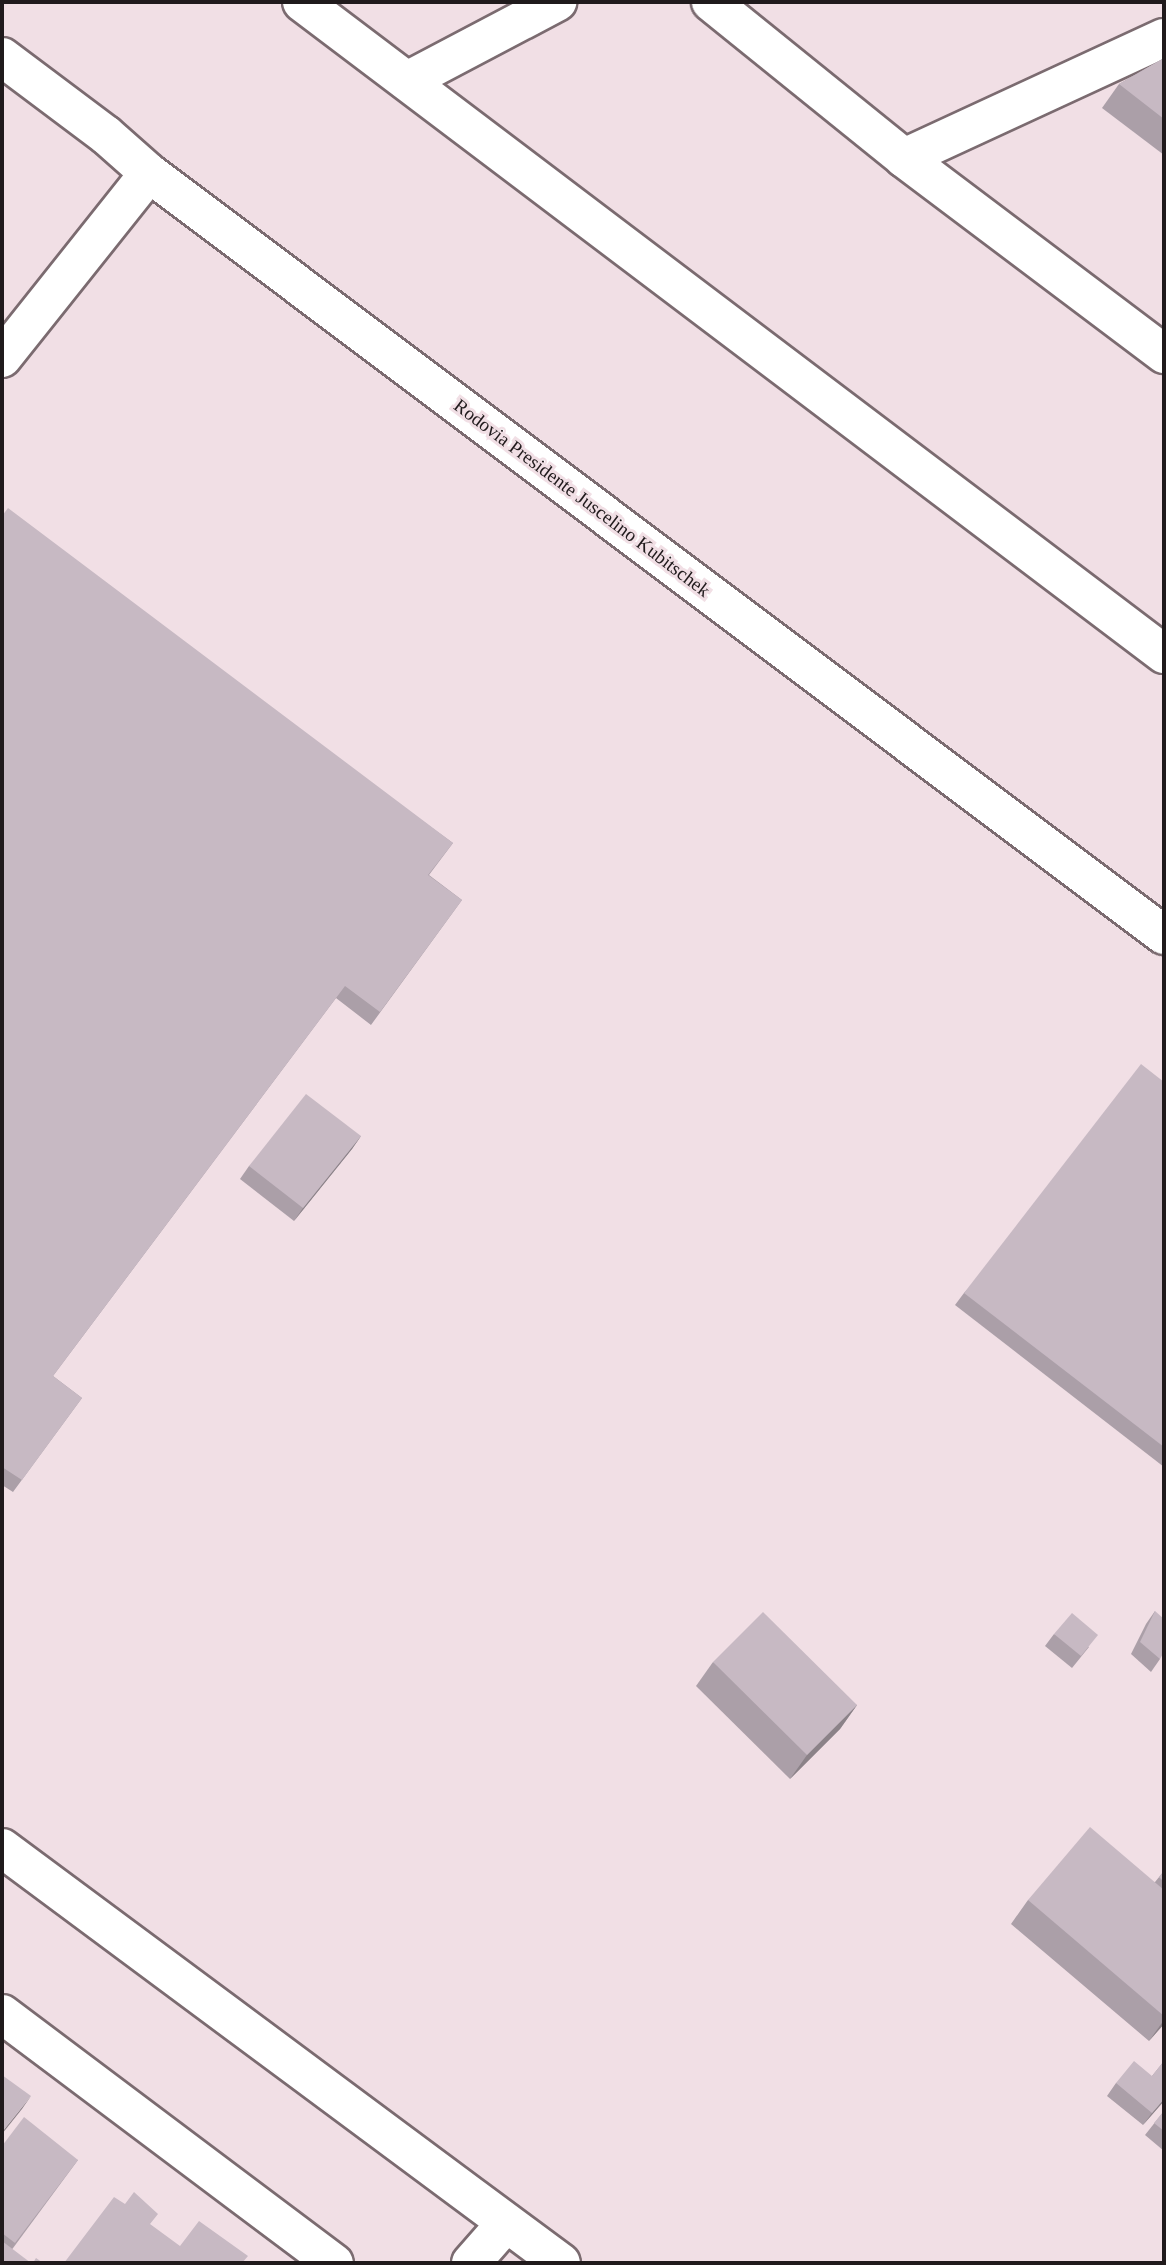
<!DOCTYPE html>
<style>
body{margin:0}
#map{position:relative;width:1166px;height:2265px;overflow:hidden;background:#f1dfe5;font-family:Georgia,serif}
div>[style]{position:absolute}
.roads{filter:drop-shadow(2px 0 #7b6b70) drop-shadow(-2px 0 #7b6b70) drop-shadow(0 2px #7b6b70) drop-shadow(0 -2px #7b6b70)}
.minor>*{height:38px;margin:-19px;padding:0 19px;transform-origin:19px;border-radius:19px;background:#fff}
.highway>*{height:38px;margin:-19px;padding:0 19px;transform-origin:19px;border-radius:19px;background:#fff}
.wall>*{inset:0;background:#ab9fa8}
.shaded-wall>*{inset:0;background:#8b8288}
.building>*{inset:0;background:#c7b9c3}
span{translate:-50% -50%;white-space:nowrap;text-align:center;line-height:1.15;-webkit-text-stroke:6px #f1dfe5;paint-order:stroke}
.street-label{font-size:19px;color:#201a1c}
.frame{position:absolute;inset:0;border:4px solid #201a1c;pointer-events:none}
</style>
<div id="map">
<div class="roads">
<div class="minor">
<div style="left:711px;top:2px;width:248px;rotate:38.9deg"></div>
<div style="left:904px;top:158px;width:326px;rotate:37deg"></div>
<div style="left:407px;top:81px;width:170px;rotate:-27.8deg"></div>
<div style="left:904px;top:158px;width:286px;rotate:-24.8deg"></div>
<div style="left:2px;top:358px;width:236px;rotate:-51.5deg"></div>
<div style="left:2px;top:1848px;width:696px;rotate:36.59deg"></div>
<div style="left:2px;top:2014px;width:415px;rotate:36.9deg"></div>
<div style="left:471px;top:2263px;width:53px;rotate:-48.8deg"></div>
</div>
<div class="highway">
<div style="left:302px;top:2px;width:1081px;rotate:37.1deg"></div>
<div style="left:2px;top:57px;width:130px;rotate:36.9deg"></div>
<div style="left:106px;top:135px;width:57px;rotate:41.5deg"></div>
<div style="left:149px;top:173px;width:1269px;rotate:36.9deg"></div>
</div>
</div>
<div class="wall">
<div style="clip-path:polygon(1164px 58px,1164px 155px,1102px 108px,1119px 84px)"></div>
<div style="clip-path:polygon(2px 516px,453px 843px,429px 875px,462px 900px,371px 1025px,336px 998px,53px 1376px,82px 1398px,13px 1492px,2px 1485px)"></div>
<div style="clip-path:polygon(1164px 1082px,1164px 1467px,955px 1305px,964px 1293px)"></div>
<div style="clip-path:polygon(361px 1136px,352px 1149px,294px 1221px,240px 1179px,249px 1166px)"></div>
<div style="clip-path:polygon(1155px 1611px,1160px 1659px,1151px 1672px,1131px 1654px,1146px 1624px)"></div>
<div style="clip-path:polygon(1054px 1634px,1089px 1647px,1072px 1668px,1045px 1646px)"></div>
<div style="clip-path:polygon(713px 1662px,857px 1705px,840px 1729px,790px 1779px,696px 1686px)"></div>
<div style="clip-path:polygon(1164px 1871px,1164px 2024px,1149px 2041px,1011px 1924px,1028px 1900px,1155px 1882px)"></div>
<div style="clip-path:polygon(1164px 2061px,1164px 2101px,1143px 2125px,1107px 2096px,1116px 2083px,1152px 2076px)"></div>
<div style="clip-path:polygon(1164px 2111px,1164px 2151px,1145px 2135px)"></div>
<div style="clip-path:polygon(2px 2146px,78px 2160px,2px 2263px)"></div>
</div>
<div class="shaded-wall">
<div style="clip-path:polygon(361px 1136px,352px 1149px,294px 1221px,303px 1208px)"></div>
<div style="clip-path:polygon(857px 1705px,840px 1729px,790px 1779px,807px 1755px)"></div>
<div style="clip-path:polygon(1164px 2020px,1164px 2024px,1149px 2041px)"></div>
<div style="clip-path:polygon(31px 2096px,22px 2109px,2px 2134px,2px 2132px)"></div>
<div style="clip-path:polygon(1164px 2099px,1164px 2101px,1143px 2125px,1152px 2113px)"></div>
</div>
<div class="building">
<div style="clip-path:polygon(1164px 58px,1164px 119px,1119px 84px)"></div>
<div style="clip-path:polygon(8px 508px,453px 843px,428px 875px,462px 900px,380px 1012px,345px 986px,53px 1376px,82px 1398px,22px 1480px,2px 1467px,2px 516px)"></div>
<div style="clip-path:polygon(1141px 1064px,1164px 1082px,1164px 1447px,964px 1293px)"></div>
<div style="clip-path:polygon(306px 1094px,361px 1136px,303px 1208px,249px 1166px)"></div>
<div style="clip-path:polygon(1155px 1611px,1164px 1619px,1164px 1652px,1160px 1659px,1140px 1642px)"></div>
<div style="clip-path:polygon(763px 1612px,857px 1705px,807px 1755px,713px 1662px)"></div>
<div style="clip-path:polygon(1072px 1613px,1098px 1635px,1081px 1656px,1054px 1634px)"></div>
<div style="clip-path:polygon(1090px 1827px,1164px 1890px,1164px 2016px,1028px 1900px)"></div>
<div style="clip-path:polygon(1164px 1871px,1164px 1882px,1159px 1877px)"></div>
<div style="clip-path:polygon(1134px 2061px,1152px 2076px,1164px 2061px,1164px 2099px,1152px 2113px,1116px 2083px)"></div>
<div style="clip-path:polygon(2px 2075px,31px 2096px,2px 2132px)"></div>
<div style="clip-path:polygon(1164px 2111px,1164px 2131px,1154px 2123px)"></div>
<div style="clip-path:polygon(24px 2117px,78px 2160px,15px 2243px,2px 2233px,2px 2146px)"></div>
<div style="clip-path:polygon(134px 2192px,158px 2214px,150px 2224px,180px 2246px,199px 2221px,248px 2256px,242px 2263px,64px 2263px,114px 2197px,125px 2204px)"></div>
<div style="clip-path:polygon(2px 2241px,31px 2263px,2px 2263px)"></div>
<div style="clip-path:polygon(36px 2258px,43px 2263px,33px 2263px)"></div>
</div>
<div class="street-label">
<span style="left:582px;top:498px;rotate:37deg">Rodovia Presidente Juscelino Kubitschek</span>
</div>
<div class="frame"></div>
</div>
